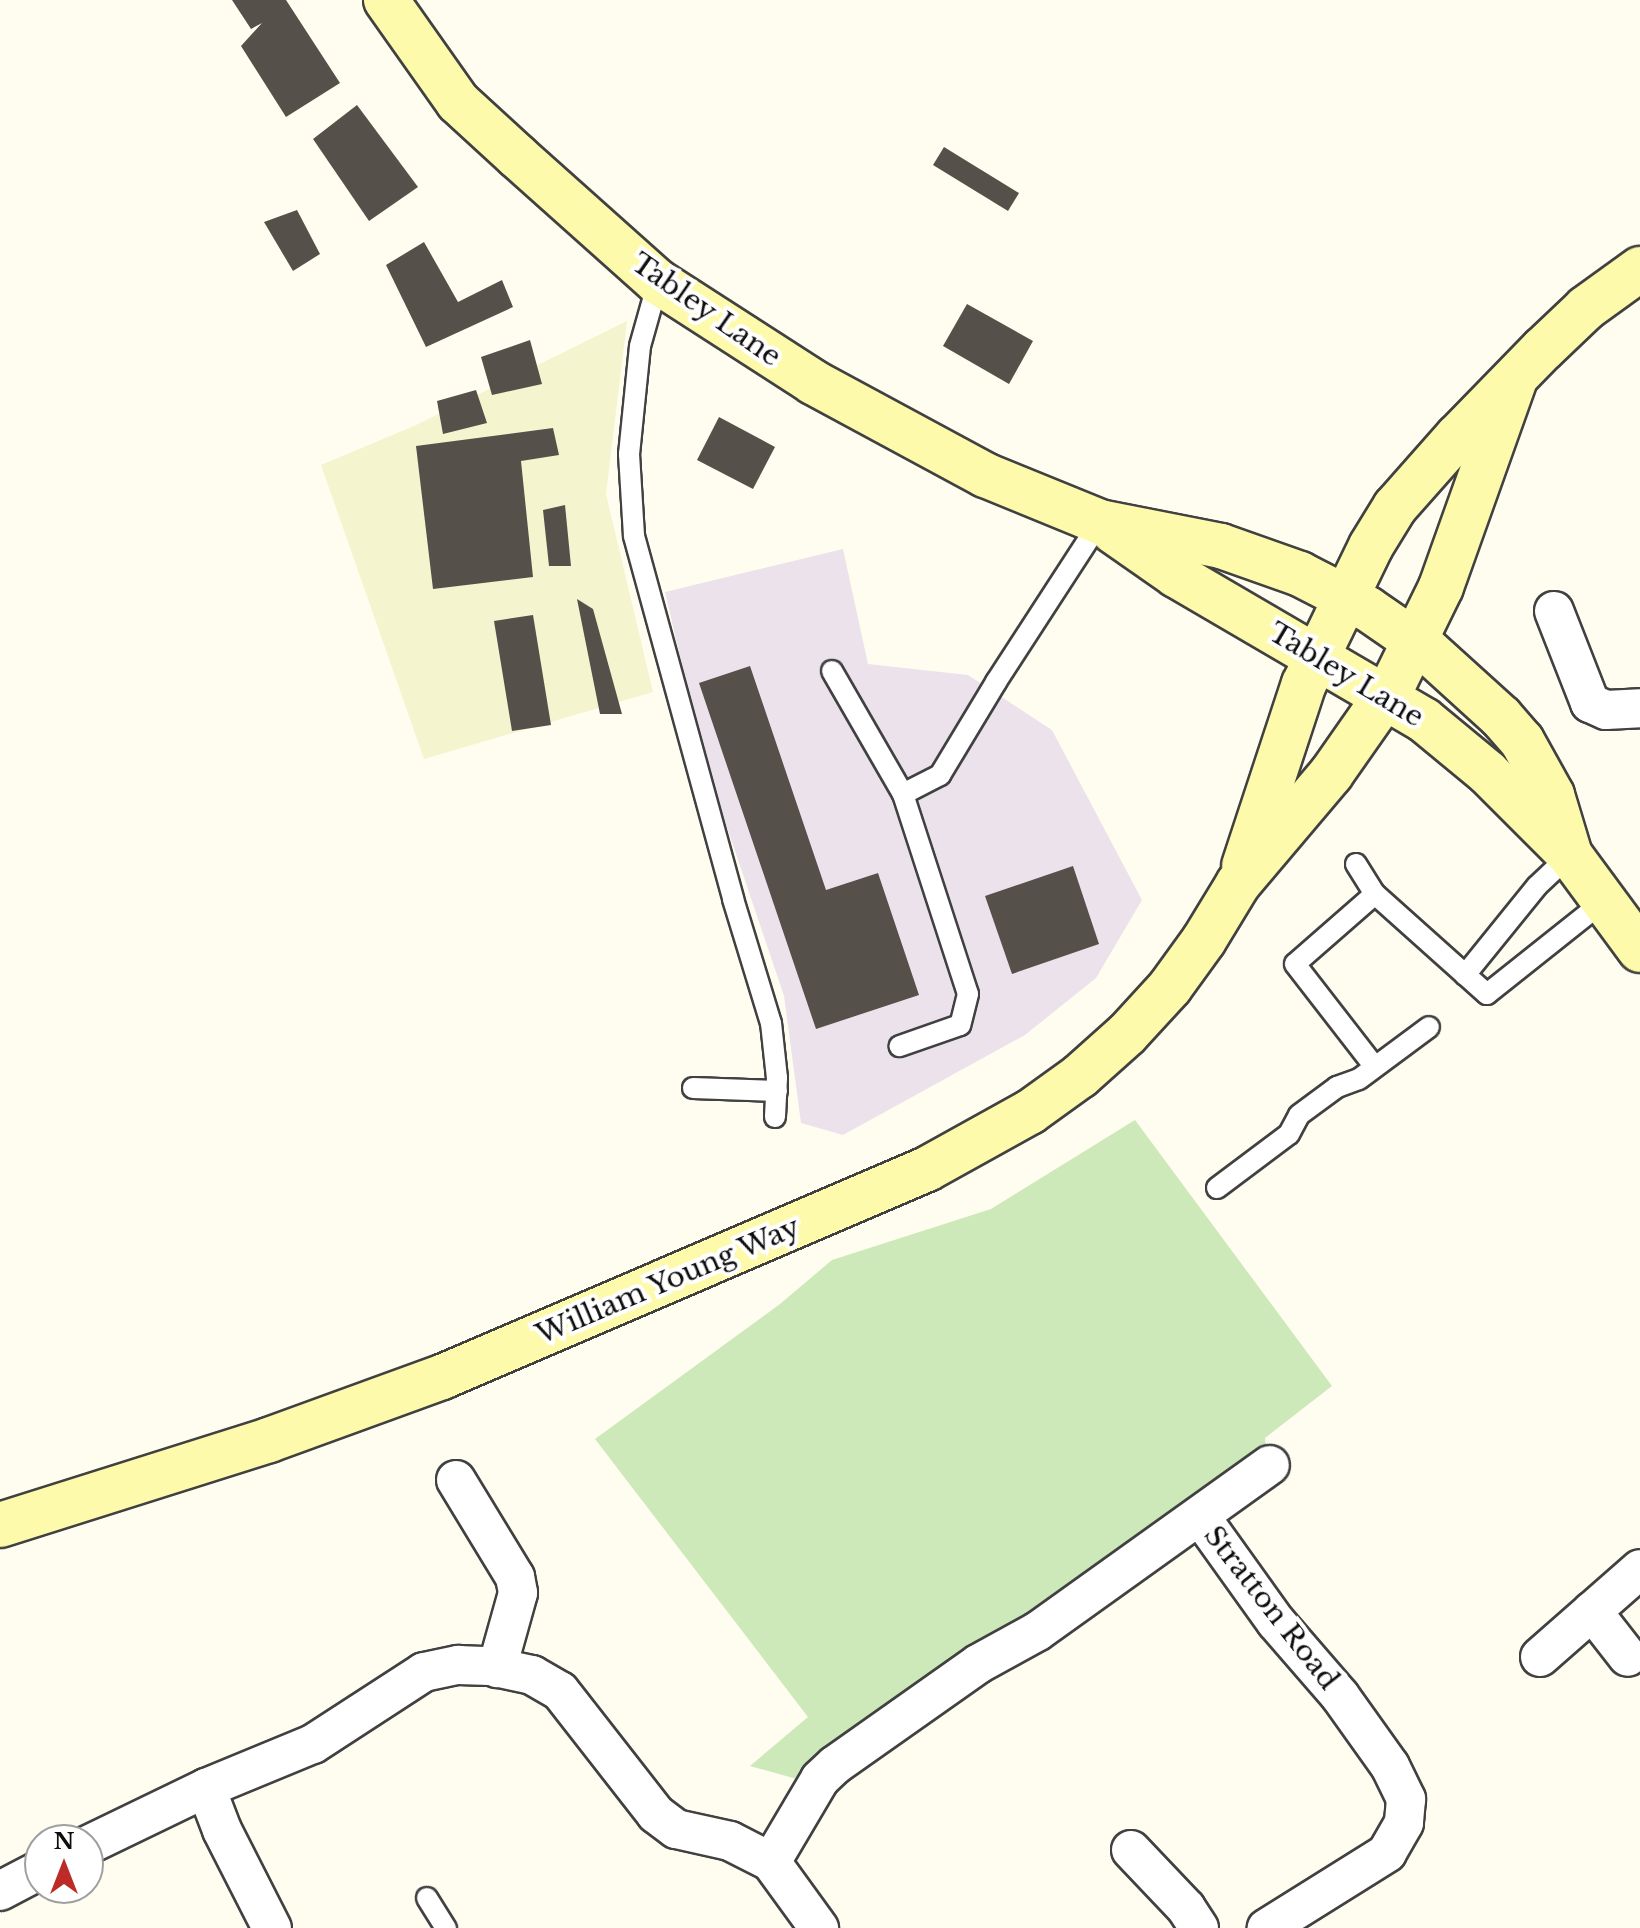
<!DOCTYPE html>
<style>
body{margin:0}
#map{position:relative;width:1640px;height:1928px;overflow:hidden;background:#fffdef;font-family:"Libre Baskerville",serif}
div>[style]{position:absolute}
.industrial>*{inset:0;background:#ece2ec}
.farmland>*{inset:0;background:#f4f4cf}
.green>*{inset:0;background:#cee9b9}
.building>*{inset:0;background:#56504a}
.roads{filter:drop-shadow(2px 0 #414141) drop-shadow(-2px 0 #414141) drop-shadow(0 2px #414141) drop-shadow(0 -2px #414141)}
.lane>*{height:20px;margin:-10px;padding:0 10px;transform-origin:10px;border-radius:10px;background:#fff}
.street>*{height:38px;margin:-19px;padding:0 19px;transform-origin:19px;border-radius:19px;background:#fff}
.secondary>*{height:44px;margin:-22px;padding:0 22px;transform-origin:22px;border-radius:22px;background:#fefaab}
span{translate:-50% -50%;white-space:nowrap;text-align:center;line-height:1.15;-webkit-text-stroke:8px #fff;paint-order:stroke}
.street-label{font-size:28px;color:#0e0e0e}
.north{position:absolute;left:24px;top:1824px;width:80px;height:80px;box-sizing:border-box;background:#fff;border:2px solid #9f9f9f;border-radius:50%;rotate:0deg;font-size:22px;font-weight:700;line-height:32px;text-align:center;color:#0e0e0e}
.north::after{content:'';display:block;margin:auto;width:28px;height:36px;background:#bc2b27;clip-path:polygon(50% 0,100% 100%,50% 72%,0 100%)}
</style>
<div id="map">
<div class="industrial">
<div style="clip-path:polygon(843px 549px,868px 664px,968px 675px,1052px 730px,1142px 900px,1096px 978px,1025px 1035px,843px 1135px,801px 1123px,784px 996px,704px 759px,665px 592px)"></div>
</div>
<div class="farmland">
<div style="clip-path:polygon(627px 321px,606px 494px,653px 692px,424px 759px,321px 465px,414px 426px)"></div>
</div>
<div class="green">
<div style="clip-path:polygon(1135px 1120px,1332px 1386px,1265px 1438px,1268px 1462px,811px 1783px,750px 1766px,808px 1717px,595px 1439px,780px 1304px,832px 1260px,991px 1209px)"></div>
</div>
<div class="building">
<div style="clip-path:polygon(232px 0,286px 0,340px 83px,286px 117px,241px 46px,262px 23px,251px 29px)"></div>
<div style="clip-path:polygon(357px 105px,418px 187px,369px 221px,313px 139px)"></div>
<div style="clip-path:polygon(944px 147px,1019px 193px,1008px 211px,933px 165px)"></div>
<div style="clip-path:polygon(297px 210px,320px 254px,293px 271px,264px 222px)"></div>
<div style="clip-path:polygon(424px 242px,458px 302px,502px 280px,513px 307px,426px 347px,386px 265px)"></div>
<div style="clip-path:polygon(967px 304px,1033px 341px,1009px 384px,943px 346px)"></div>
<div style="clip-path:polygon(530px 340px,542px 384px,492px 395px,481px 357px)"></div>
<div style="clip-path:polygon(476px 390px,487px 423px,443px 434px,437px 401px)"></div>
<div style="clip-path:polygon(719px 417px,775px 447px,753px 489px,697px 460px)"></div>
<div style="clip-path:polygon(553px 428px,559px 455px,521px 461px,533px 577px,433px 589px,416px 446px)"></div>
<div style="clip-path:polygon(565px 505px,571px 566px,549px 566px,543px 510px)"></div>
<div style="clip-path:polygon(577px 599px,593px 609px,622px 714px,600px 714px)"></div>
<div style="clip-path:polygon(533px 615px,551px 725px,512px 731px,494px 621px)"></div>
<div style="clip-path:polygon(750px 666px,826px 890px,878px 873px,919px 995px,816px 1029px,699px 683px)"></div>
<div style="clip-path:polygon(1073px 866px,1099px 944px,1012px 974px,985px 896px)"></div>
</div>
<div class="roads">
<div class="lane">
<div style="left:658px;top:282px;width:66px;rotate:105.7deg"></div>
<div style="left:640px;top:346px;width:109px;rotate:95.8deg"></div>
<div style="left:629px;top:454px;width:82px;rotate:86.5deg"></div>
<div style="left:634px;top:536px;width:376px;rotate:74.7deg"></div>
<div style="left:733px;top:899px;width:130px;rotate:73deg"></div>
<div style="left:771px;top:1023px;width:55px;rotate:83.8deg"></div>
<div style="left:777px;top:1078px;width:39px;rotate:93deg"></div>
<div style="left:832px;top:671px;width:142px;rotate:60deg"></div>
<div style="left:903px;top:794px;width:210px;rotate:72deg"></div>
<div style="left:968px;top:994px;width:32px;rotate:104deg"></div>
<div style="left:960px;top:1025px;width:64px;rotate:160.7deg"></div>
<div style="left:903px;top:794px;width:42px;rotate:-27.2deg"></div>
<div style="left:940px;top:775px;width:109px;rotate:-58.9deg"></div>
<div style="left:996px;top:682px;width:191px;rotate:-57deg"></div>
<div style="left:1356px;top:864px;width:36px;rotate:58deg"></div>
<div style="left:1375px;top:894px;width:150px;rotate:41.8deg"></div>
<div style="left:1487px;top:994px;width:149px;rotate:-38.5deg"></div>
<div style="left:1375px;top:894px;width:106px;rotate:138.8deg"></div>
<div style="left:1295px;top:964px;width:130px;rotate:52.2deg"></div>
<div style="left:1465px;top:975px;width:114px;rotate:-51deg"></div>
<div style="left:1537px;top:886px;width:45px;rotate:-43.2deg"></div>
<div style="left:693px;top:1088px;width:84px;rotate:2deg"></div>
<div style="left:1217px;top:1188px;width:90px;rotate:-36.9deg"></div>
<div style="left:1289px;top:1134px;width:21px;rotate:-62deg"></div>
<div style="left:1299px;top:1115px;width:47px;rotate:-36.4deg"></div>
<div style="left:1337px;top:1087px;width:23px;rotate:-20deg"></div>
<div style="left:1359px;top:1079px;width:87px;rotate:-36.6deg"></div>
<div style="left:427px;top:1898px;width:36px;rotate:58deg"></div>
</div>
<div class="street">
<div style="left:1554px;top:611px;width:99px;rotate:68.6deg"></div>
<div style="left:1590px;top:703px;width:17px;rotate:24deg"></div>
<div style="left:1606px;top:710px;width:34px;rotate:-3deg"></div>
<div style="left:456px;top:1480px;width:114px;rotate:58.7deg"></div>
<div style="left:515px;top:1577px;width:16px;rotate:79deg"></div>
<div style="left:518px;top:1593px;width:78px;rotate:105.6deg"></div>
<div style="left:1200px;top:1516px;width:130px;rotate:54.4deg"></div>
<div style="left:1276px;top:1622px;width:98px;rotate:49.1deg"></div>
<div style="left:1340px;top:1696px;width:86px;rotate:54.5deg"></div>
<div style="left:1390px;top:1766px;width:37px;rotate:64deg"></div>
<div style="left:1406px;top:1799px;width:24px;rotate:95deg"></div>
<div style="left:1404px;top:1823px;width:34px;rotate:120deg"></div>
<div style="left:1387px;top:1853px;width:142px;rotate:148deg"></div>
<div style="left:1592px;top:1611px;width:58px;rotate:52deg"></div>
<div style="left:1540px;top:1657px;width:133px;rotate:-41.3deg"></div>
<div style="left:206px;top:1788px;width:45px;rotate:69.1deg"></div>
<div style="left:222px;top:1830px;width:110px;rotate:63deg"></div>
<div style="left:88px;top:1845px;width:131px;rotate:-25.8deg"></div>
<div style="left:206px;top:1788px;width:116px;rotate:-22.4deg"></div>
<div style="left:313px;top:1744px;width:132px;rotate:-33deg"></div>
<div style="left:424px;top:1672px;width:35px;rotate:-12deg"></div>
<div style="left:458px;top:1665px;width:32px;rotate:2deg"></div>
<div style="left:490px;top:1666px;width:43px;rotate:12.1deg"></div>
<div style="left:532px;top:1675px;width:32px;rotate:30deg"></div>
<div style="left:560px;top:1691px;width:156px;rotate:52deg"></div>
<div style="left:656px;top:1814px;width:25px;rotate:37deg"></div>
<div style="left:676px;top:1829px;width:55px;rotate:12.5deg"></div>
<div style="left:730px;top:1841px;width:46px;rotate:27.1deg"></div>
<div style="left:771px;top:1862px;width:82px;rotate:54deg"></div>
<div style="left:1131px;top:1850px;width:80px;rotate:46.5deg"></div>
<div style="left:1186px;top:1908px;width:24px;rotate:57deg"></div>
<div style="left:771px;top:1862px;width:96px;rotate:-59.4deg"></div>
<div style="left:820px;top:1779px;width:21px;rotate:-43deg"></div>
<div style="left:835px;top:1765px;width:175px;rotate:-35.2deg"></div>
<div style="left:978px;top:1664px;width:68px;rotate:-28.8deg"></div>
<div style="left:1038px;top:1631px;width:285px;rotate:-35.6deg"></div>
<div style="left:0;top:1891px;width:45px;rotate:-27.7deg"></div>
</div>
<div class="secondary">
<div style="left:386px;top:0;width:125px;rotate:54.8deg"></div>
<div style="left:458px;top:102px;width:81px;rotate:42.5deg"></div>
<div style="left:518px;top:157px;width:188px;rotate:41.8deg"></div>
<div style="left:658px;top:282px;width:184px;rotate:32.8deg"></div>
<div style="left:813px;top:382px;width:196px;rotate:28.4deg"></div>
<div style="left:985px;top:475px;width:124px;rotate:22.2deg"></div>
<div style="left:1100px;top:522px;width:123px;rotate:11.2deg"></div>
<div style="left:1221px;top:546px;width:84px;rotate:19.5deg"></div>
<div style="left:1300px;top:574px;width:76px;rotate:27.2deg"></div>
<div style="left:1368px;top:609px;width:70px;rotate:34.6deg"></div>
<div style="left:1426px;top:649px;width:101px;rotate:42.2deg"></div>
<div style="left:1501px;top:717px;width:32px;rotate:49deg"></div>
<div style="left:1522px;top:741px;width:62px;rotate:60.9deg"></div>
<div style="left:1552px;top:795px;width:63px;rotate:73.3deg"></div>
<div style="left:1113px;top:531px;width:77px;rotate:34.9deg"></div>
<div style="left:1176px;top:575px;width:287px;rotate:30.3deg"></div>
<div style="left:1424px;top:720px;width:82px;rotate:39.5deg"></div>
<div style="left:1487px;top:772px;width:117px;rotate:45deg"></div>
<div style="left:1570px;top:855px;width:118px;rotate:53.6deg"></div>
<div style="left:1244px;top:866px;width:192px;rotate:-71.8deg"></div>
<div style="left:1304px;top:684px;width:153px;rotate:-64.1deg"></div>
<div style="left:1371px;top:546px;width:46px;rotate:-58.4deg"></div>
<div style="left:1395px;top:507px;width:94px;rotate:-48.5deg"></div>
<div style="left:1457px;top:437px;width:123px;rotate:-45.7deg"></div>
<div style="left:1543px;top:349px;width:59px;rotate:-43.6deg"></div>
<div style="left:1586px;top:308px;width:67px;rotate:-35.8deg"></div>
<div style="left:0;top:1525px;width:282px;rotate:-17.5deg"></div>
<div style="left:269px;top:1440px;width:184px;rotate:-20deg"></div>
<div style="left:442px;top:1377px;width:528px;rotate:-23.21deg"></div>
<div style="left:927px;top:1169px;width:118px;rotate:-29deg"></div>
<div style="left:1030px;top:1112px;width:62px;rotate:-35.8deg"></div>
<div style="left:1080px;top:1076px;width:63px;rotate:-41.8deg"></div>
<div style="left:1127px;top:1034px;width:64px;rotate:-47.5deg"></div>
<div style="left:1170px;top:987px;width:58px;rotate:-54.1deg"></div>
<div style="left:1204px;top:940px;width:66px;rotate:-58.7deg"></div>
<div style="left:1238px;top:884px;width:144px;rotate:-49.8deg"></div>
<div style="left:1331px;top:774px;width:106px;rotate:-55deg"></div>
<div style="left:1392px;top:687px;width:111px;rotate:-63.9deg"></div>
<div style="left:1441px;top:587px;width:218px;rotate:-70.4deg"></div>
</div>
</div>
<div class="street-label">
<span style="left:706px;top:310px;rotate:35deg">Tabley Lane</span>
<span style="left:1346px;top:675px;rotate:31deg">Tabley Lane</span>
<span style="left:668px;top:1281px;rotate:-23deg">William Young Way</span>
<span style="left:1271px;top:1608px;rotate:52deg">Stratton Road</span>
</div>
<div class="north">N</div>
</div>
